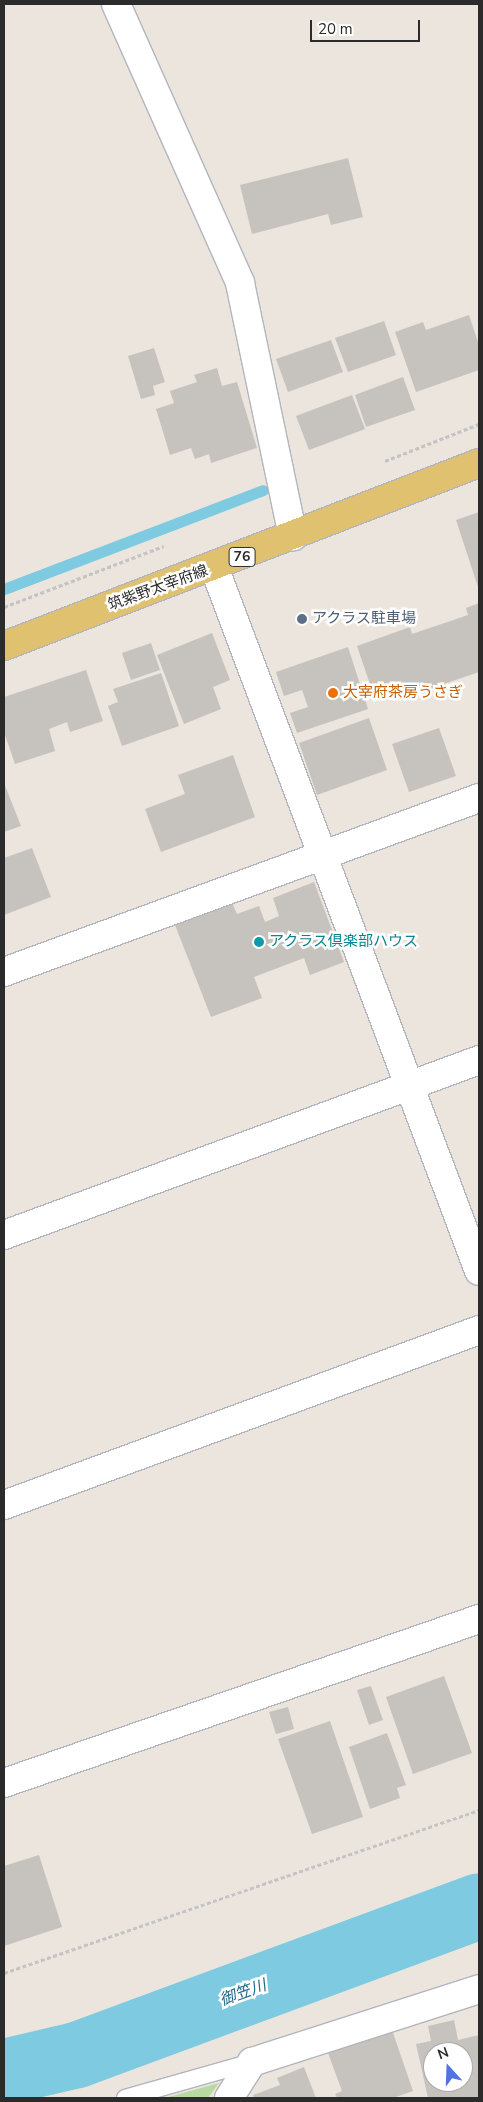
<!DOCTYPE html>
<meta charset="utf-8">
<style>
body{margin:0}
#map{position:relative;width:483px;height:2102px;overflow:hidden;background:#ebe5de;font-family:"Nunito Sans","Noto Sans JP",sans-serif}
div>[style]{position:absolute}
.green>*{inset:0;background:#b7daa2}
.stream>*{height:11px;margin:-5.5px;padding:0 5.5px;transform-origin:5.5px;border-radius:5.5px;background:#7ecae0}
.river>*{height:66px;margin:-33px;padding:0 33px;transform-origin:33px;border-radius:33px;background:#7ecae0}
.building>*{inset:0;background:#c6c2be}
.path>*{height:3px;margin-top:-1.5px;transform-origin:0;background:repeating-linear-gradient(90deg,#c4c4c4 0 4px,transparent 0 6.5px)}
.roads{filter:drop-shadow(1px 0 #b2b5bd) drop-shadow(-1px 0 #b2b5bd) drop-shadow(0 1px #b2b5bd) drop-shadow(0 -1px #b2b5bd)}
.service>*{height:16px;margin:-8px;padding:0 8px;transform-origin:8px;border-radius:8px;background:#fff}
.minor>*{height:28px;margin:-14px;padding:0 14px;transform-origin:14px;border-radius:14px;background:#fff}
.primary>*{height:28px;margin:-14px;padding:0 14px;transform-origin:14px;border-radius:14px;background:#e0c16f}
.dots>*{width:14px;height:14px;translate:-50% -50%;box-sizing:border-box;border:2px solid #fff;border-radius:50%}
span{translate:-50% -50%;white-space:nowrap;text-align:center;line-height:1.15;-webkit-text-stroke:5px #fff;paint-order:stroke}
.shield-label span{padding:1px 4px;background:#fff;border:1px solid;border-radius:4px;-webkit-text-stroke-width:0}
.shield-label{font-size:14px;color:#2b2b2b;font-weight:700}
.street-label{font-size:15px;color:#2b2b2b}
.service-label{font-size:15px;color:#4e5e75}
.left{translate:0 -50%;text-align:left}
.food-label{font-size:15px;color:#c56008}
.culture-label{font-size:15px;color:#0d838f}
.water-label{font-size:16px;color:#1e6a8b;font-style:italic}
.frame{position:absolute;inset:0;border:5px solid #2b2b2b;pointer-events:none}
.north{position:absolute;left:423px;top:2042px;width:50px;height:50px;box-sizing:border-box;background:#fff;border:1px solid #aaa;border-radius:50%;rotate:340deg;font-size:14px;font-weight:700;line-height:20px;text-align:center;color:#2b2b2b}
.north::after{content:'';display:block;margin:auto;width:18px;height:22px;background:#5273e4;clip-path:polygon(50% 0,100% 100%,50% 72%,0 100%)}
.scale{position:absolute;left:310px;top:20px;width:110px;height:22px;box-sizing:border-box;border:2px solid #2b2b2b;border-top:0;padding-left:6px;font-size:15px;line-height:18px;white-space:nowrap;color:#2b2b2b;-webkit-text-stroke:4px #fff;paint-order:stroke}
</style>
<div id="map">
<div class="green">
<div style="clip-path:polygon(219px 2083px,208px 2098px,165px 2098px)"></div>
</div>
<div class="stream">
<div style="left:4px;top:589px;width:277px;rotate:-20.9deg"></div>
</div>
<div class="river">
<div style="left:4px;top:2072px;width:75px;rotate:-13.1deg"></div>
<div style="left:77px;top:2055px;width:429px;rotate:-20.3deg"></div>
</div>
<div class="building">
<div style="clip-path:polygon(348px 158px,363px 217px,331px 225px,328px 214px,252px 234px,240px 185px)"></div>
<div style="clip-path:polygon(469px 315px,479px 345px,479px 370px,416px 392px,395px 332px,423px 322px,426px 330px)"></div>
<div style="clip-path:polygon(384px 321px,396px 355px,348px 372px,335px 338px)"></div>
<div style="clip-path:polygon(331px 340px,343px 372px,288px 392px,276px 359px)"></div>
<div style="clip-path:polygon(154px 348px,165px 382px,153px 386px,155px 395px,141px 399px,128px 356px)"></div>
<div style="clip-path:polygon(217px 368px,222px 386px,237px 382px,257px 448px,211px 463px,209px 454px,195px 459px,191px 448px,170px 455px,156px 409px,174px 403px,170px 391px,197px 382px,194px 375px)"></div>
<div style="clip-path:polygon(403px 377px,415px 410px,366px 427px,355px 395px)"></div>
<div style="clip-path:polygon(352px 395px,365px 429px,309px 450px,296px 416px)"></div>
<div style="clip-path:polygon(479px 512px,479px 590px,456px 520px)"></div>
<div style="clip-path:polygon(479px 603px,479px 672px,397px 700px,394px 692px,375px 699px,357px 646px,410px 627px,412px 634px,468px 615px,466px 608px)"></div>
<div style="clip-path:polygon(212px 633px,230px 680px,213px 687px,221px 709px,184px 724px,157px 655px)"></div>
<div style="clip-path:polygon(151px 643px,160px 670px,131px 680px,122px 653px)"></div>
<div style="clip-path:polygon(348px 647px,368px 709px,297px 733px,290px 713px,308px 707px,302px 690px,284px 696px,276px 672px)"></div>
<div style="clip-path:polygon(86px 670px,103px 721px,70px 732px,67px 722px,49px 729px,55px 751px,15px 764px,4px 732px,4px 697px)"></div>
<div style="clip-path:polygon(161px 673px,179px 726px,122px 746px,108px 706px,118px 702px,113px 689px)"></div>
<div style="clip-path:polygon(369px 718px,387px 770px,317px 795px,299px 743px)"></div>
<div style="clip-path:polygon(439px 728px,456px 776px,409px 792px,392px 744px)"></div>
<div style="clip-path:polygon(233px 755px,255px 817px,161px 852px,145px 809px,185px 794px,178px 775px)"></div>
<div style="clip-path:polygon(4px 783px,21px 826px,4px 832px)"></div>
<div style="clip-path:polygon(32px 848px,51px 897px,4px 915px,4px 858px)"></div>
<div style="clip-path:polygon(314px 882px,344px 962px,310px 975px,304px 958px,254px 977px,262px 998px,211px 1017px,175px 925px,232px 903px,237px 914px,259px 906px,265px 922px,279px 916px,273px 898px)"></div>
<div style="clip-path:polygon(444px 1676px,472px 1753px,413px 1774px,386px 1697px)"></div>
<div style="clip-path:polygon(371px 1686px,383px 1720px,369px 1725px,357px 1690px)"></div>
<div style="clip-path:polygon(288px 1707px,294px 1729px,276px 1734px,269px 1712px)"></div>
<div style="clip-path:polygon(330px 1721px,363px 1817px,312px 1834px,278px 1739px)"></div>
<div style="clip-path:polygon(387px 1733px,406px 1785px,397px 1788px,400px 1798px,370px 1809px,349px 1747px)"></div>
<div style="clip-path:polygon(39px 1855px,62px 1927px,4px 1946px,4px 1866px)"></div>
<div style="clip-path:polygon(evenodd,454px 2020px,458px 2040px,479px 2035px,479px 2098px,428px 2098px,416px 2044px,431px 2041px,428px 2026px,454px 2020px,433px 2052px,463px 2052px,463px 2082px,433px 2082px,433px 2052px)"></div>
<div style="clip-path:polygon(392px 2030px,413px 2091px,393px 2098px,337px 2098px,335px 2094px,342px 2091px,328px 2053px)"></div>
<div style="clip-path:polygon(304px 2067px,316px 2098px,254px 2098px,253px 2095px,280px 2085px,277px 2078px)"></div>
</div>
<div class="path">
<div style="left:385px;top:461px;width:101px;rotate:-21.5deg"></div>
<div style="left:4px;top:607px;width:171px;rotate:-20.9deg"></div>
<div style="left:4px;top:1973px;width:502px;rotate:-18.94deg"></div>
</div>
<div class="roads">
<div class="service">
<div style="left:125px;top:2098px;width:132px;rotate:-15.8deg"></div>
</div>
<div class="minor">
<div style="left:116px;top:4px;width:305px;rotate:66deg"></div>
<div style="left:240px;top:283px;width:259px;rotate:78.2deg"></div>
<div style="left:214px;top:567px;width:752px;rotate:69.37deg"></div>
<div style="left:4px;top:972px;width:506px;rotate:-20.12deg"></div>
<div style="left:4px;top:1235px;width:506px;rotate:-20.22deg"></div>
<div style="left:4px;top:1505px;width:506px;rotate:-20.22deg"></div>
<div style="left:4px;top:1783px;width:503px;rotate:-19.05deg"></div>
<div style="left:229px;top:2098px;width:43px;rotate:-57.4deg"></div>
<div style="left:252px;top:2062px;width:238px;rotate:-17.8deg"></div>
</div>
<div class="primary">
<div style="left:4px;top:646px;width:509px;rotate:-21.07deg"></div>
</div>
</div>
<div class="dots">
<div style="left:302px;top:619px;background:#5c6f8a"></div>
<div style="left:333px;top:693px;background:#e8710a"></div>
<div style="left:259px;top:942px;background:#0f9aa8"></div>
</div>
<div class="shield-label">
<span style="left:242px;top:557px">76</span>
</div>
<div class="street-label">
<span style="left:158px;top:588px;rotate:-20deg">筑紫野太宰府線</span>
</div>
<div class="service-label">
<span class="left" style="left:312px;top:619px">アクラス駐車場</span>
</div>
<div class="food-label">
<span class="left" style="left:343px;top:693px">大宰府茶房うさぎ</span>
</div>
<div class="culture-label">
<span class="left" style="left:269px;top:942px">アクラス倶楽部ハウス</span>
</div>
<div class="water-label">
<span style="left:243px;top:1993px;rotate:-20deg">御笠川</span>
</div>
<div class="frame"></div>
<div class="north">N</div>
<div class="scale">20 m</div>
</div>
